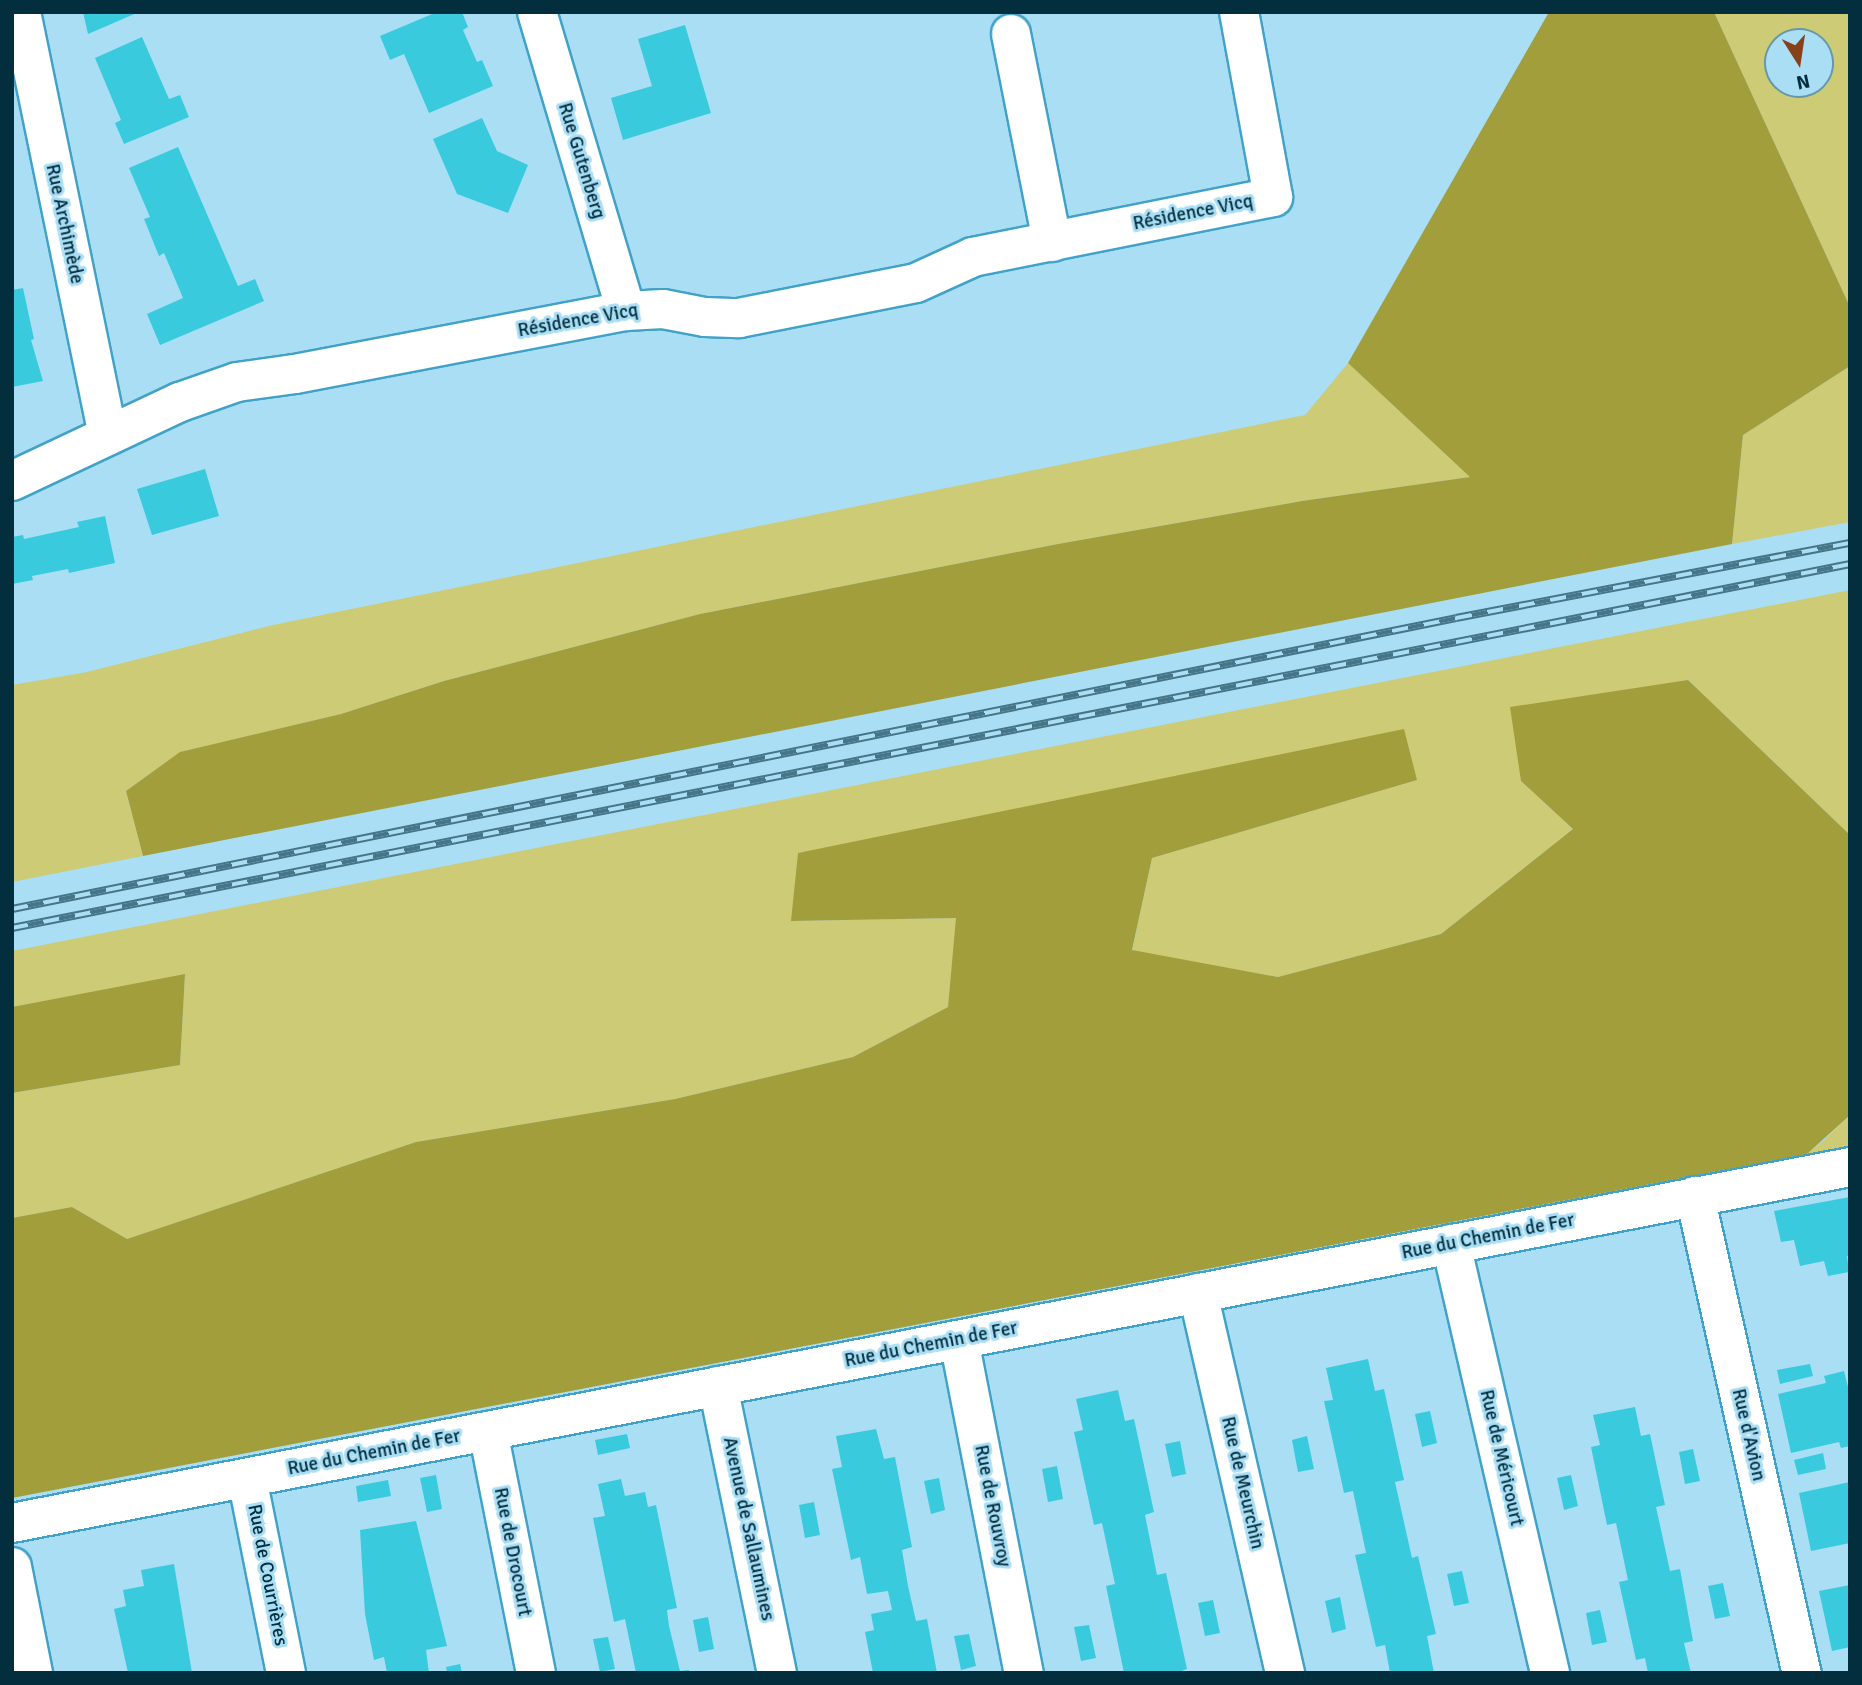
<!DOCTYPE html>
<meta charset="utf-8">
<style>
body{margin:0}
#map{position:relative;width:1862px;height:1685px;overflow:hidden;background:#a9def5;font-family:Signika,sans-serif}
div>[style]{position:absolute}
.green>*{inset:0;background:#cdcb76}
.forest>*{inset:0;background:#a29e3b}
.building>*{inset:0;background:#39cbdd}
.roads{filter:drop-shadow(2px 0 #41a2c7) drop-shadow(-2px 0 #41a2c7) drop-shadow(0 2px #41a2c7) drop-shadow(0 -2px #41a2c7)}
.minor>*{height:38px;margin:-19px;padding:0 19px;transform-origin:19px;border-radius:19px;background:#fff}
.rail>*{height:8px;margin-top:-4px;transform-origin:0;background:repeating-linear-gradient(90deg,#a9def5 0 16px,#457587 0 32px);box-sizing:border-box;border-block:2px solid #457587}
span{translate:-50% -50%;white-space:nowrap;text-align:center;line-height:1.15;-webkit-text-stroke:6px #a9def5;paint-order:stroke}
.street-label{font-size:19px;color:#022e3d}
.frame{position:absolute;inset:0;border:14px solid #022e3d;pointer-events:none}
.north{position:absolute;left:1764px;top:28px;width:70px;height:70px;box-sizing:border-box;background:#a9def5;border:2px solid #6698ab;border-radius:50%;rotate:168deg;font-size:19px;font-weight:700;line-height:28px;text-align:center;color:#022e3d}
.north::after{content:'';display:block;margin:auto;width:24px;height:32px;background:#87411a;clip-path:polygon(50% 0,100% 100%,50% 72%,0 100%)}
</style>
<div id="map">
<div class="green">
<div style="clip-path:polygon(evenodd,1714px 12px,1850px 12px,1850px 307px,1714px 12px,1820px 42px,1820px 84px,1778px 84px,1778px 42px,1820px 42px)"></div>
<div style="clip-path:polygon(1348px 363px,1471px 477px,1302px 501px,1058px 544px,700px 614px,444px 681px,341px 714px,181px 752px,126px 791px,143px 856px,12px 882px,12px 685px,87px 672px,273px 625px,1305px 415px)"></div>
<div style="clip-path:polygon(1850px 366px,1850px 522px,1732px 544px,1743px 435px)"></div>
<div style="clip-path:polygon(1850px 590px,1850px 835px,1688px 680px,1521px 781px,1573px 829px,1441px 934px,1278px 977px,1132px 951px,1152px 858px,1417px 780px,798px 853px,792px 921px,957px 918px,948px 1007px,853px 1057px,675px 1099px,416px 1142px,127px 1239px,72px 1207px,12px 1218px,12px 1093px,180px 1065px,185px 975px,12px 1007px,12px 951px)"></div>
<div style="clip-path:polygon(1850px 1115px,1850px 1146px,1807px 1154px,1824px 1140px)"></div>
</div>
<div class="forest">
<div style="clip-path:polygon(1549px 12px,1714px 12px,1850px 307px,1850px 366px,1743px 435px,1732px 544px,143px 856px,126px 791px,180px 752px,341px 714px,444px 681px,700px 614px,1058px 544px,1302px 501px,1470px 477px,1348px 363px)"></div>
<div style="clip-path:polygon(1688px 680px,1850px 835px,1850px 1115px,1807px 1154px,12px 1498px,12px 1218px,72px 1207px,127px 1239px,416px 1142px,675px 1099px,853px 1057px,948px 1007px,956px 918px,791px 921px,798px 853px,1404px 729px,1417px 780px,1152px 858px,1132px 950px,1278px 977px,1441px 934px,1573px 829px,1521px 781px,1510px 707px)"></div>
<div style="clip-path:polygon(185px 974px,180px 1065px,12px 1093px,12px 1007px)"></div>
</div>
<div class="building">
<div style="clip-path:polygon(83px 12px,139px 12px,88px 34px)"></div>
<div style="clip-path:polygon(437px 12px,462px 12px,468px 27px,463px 30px,477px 62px,482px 60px,493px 86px,429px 113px,404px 54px,390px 60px,380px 36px)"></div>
<div style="clip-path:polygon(685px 25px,711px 113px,623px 140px,611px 98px,652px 86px,638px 39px)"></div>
<div style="clip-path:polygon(142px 37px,169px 99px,180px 95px,189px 117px,124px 144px,115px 123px,121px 120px,95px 58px)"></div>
<div style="clip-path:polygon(482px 118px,497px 151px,528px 165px,508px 213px,457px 194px,433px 139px)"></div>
<div style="clip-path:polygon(178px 147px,238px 286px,255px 279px,264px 301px,160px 345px,147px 314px,183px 298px,164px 253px,159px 256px,144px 219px,150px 217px,129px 168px)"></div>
<div style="clip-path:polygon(23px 288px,34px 339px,31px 340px,43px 381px,12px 387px,12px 290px)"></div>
<div style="clip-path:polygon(205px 469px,219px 516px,152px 535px,137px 489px)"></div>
<div style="clip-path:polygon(105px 516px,115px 563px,69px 573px,68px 569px,32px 576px,33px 580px,12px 584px,12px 537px,23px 535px,24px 539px,79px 527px,77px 522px)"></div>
<div style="clip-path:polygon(1850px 1197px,1850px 1256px,1847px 1256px,1849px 1272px,1828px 1276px,1824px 1261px,1800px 1266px,1794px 1240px,1781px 1242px,1774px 1211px)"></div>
<div style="clip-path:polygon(1368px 1359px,1375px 1391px,1384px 1389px,1404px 1480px,1395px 1482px,1412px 1558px,1418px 1556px,1436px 1634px,1427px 1636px,1434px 1673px,1390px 1673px,1385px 1645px,1376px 1647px,1355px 1555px,1366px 1553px,1353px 1491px,1344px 1493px,1324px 1401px,1333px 1400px,1326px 1368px)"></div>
<div style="clip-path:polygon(1810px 1364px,1813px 1376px,1780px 1384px,1777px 1370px)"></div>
<div style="clip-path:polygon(1844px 1371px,1850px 1395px,1850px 1446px,1841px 1448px,1839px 1442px,1791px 1453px,1778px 1394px,1826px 1383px,1824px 1376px)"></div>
<div style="clip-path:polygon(1118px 1390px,1125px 1421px,1134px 1419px,1154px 1512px,1145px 1515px,1157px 1575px,1166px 1573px,1187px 1669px,1176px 1673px,1124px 1673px,1106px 1586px,1115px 1584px,1102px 1523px,1094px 1525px,1084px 1479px,1074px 1432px,1083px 1430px,1076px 1399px)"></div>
<div style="clip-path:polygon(1635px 1407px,1641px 1436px,1650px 1434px,1665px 1505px,1656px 1507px,1670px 1571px,1680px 1569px,1693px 1641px,1684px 1643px,1691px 1673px,1648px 1673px,1645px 1658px,1636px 1660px,1619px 1582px,1628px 1580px,1616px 1523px,1607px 1525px,1591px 1447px,1600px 1445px,1593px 1415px)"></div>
<div style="clip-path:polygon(1430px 1411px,1437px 1443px,1422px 1447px,1415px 1414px)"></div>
<div style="clip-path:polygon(876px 1429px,884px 1459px,895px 1457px,912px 1547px,902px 1550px,908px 1586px,916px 1621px,927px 1619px,937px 1673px,873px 1673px,865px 1632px,874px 1630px,871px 1614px,892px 1610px,888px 1591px,867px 1594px,860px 1557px,851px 1560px,832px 1469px,842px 1467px,836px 1436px)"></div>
<div style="clip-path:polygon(627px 1434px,630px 1448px,598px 1455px,595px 1440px)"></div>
<div style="clip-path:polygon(1307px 1436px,1314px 1469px,1298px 1472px,1292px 1440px)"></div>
<div style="clip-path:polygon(1180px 1441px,1186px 1474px,1172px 1477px,1165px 1444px)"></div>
<div style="clip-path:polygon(1693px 1449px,1700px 1481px,1685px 1484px,1679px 1452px)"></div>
<div style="clip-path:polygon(1823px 1453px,1826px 1469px,1798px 1475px,1794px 1460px)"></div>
<div style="clip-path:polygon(1057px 1466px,1063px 1499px,1048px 1502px,1042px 1469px)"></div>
<div style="clip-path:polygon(436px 1475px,442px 1509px,427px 1512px,420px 1478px)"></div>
<div style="clip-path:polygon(1571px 1475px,1578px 1506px,1564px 1510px,1557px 1478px)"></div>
<div style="clip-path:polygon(939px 1478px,945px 1510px,931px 1514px,924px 1481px)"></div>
<div style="clip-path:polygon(621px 1479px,625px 1496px,645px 1492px,648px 1507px,656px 1505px,677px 1608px,667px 1610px,669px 1626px,680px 1671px,689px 1670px,690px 1673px,636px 1673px,625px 1619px,614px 1622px,593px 1518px,605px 1516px,598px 1484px)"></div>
<div style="clip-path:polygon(388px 1480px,391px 1496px,358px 1502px,356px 1486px)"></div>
<div style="clip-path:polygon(1850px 1482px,1850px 1543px,1811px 1551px,1799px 1493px)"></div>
<div style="clip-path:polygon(814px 1502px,820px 1535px,805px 1538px,799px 1505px)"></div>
<div style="clip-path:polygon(416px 1521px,447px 1646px,426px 1650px,429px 1673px,387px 1673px,384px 1657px,374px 1660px,365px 1614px,360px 1530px)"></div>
<div style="clip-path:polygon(174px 1564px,192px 1673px,128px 1673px,114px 1609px,126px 1606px,123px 1590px,144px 1586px,141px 1570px)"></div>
<div style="clip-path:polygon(1462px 1571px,1469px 1603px,1454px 1606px,1447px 1574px)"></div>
<div style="clip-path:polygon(1723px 1583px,1730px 1616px,1715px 1619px,1708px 1586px)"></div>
<div style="clip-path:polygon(1850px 1585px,1850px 1647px,1832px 1651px,1819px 1591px)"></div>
<div style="clip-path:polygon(1340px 1597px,1346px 1629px,1332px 1633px,1325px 1601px)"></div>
<div style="clip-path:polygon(1213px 1600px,1220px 1633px,1205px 1636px,1198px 1603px)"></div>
<div style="clip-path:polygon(1600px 1610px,1607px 1642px,1592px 1645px,1586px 1613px)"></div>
<div style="clip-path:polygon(708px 1617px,714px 1649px,699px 1652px,693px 1620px)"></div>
<div style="clip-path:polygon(1089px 1625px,1096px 1658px,1081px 1661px,1074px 1627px)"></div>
<div style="clip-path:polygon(969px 1634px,976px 1666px,961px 1670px,954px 1636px)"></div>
<div style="clip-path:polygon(608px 1637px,615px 1669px,600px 1672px,593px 1639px)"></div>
<div style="clip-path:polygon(460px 1664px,462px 1673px,447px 1673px,446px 1667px)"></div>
</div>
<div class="roads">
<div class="minor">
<div style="left:21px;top:12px;width:432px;rotate:78.4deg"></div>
<div style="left:537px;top:12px;width:312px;rotate:73.4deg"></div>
<div style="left:1011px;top:34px;width:212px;rotate:78.8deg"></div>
<div style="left:12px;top:481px;width:186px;rotate:-25.2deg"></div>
<div style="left:180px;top:402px;width:60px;rotate:-19.3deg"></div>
<div style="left:237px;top:382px;width:59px;rotate:-7.9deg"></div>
<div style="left:295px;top:374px;width:337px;rotate:-10.8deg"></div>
<div style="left:626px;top:311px;width:37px;rotate:-3deg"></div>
<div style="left:663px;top:309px;width:43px;rotate:10.8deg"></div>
<div style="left:705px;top:317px;width:34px;rotate:2deg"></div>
<div style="left:739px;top:318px;width:180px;rotate:-11.2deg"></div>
<div style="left:916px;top:283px;width:63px;rotate:-24.5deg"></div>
<div style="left:973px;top:257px;width:306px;rotate:-11.3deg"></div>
<div style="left:1273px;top:197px;width:188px;rotate:-100.4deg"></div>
<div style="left:1695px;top:1196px;width:489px;rotate:77.4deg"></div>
<div style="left:1451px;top:1244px;width:440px;rotate:77deg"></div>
<div style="left:1198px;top:1293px;width:390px;rotate:77.1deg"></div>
<div style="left:959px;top:1340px;width:339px;rotate:79deg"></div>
<div style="left:718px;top:1386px;width:293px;rotate:78.4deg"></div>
<div style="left:488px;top:1431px;width:247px;rotate:78.8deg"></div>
<div style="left:247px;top:1478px;width:199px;rotate:78.7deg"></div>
<div style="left:12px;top:1523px;width:1872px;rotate:-10.96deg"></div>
<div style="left:12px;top:1567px;width:108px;rotate:78.8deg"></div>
</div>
</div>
<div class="rail">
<div style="left:12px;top:909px;width:1473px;rotate:-11.39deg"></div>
<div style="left:1456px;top:618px;width:401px;rotate:-10.8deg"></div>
<div style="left:12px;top:928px;width:1874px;rotate:-11.2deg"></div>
</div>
<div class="street-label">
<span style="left:581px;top:161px;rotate:73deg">Rue Gutenberg</span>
<span style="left:1193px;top:213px;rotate:-11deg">Résidence Vicq</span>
<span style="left:64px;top:224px;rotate:78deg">Rue Archimède</span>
<span style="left:578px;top:321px;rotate:-10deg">Résidence Vicq</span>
<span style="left:1488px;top:1237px;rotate:-11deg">Rue du Chemin de Fer</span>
<span style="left:931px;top:1345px;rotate:-11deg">Rue du Chemin de Fer</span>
<span style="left:1748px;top:1435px;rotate:77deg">Rue d'Avion</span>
<span style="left:374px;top:1453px;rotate:-11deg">Rue du Chemin de Fer</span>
<span style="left:1501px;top:1458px;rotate:77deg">Rue de Méricourt</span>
<span style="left:1242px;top:1483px;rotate:77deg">Rue de Meurchin</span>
<span style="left:992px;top:1506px;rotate:79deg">Rue de Rouvroy</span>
<span style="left:748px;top:1529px;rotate:78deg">Avenue de Sallaumines</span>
<span style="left:512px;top:1552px;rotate:79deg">Rue de Drocourt</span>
<span style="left:267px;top:1575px;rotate:79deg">Rue de Courrières</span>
</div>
<div class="frame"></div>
<div class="north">N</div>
</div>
